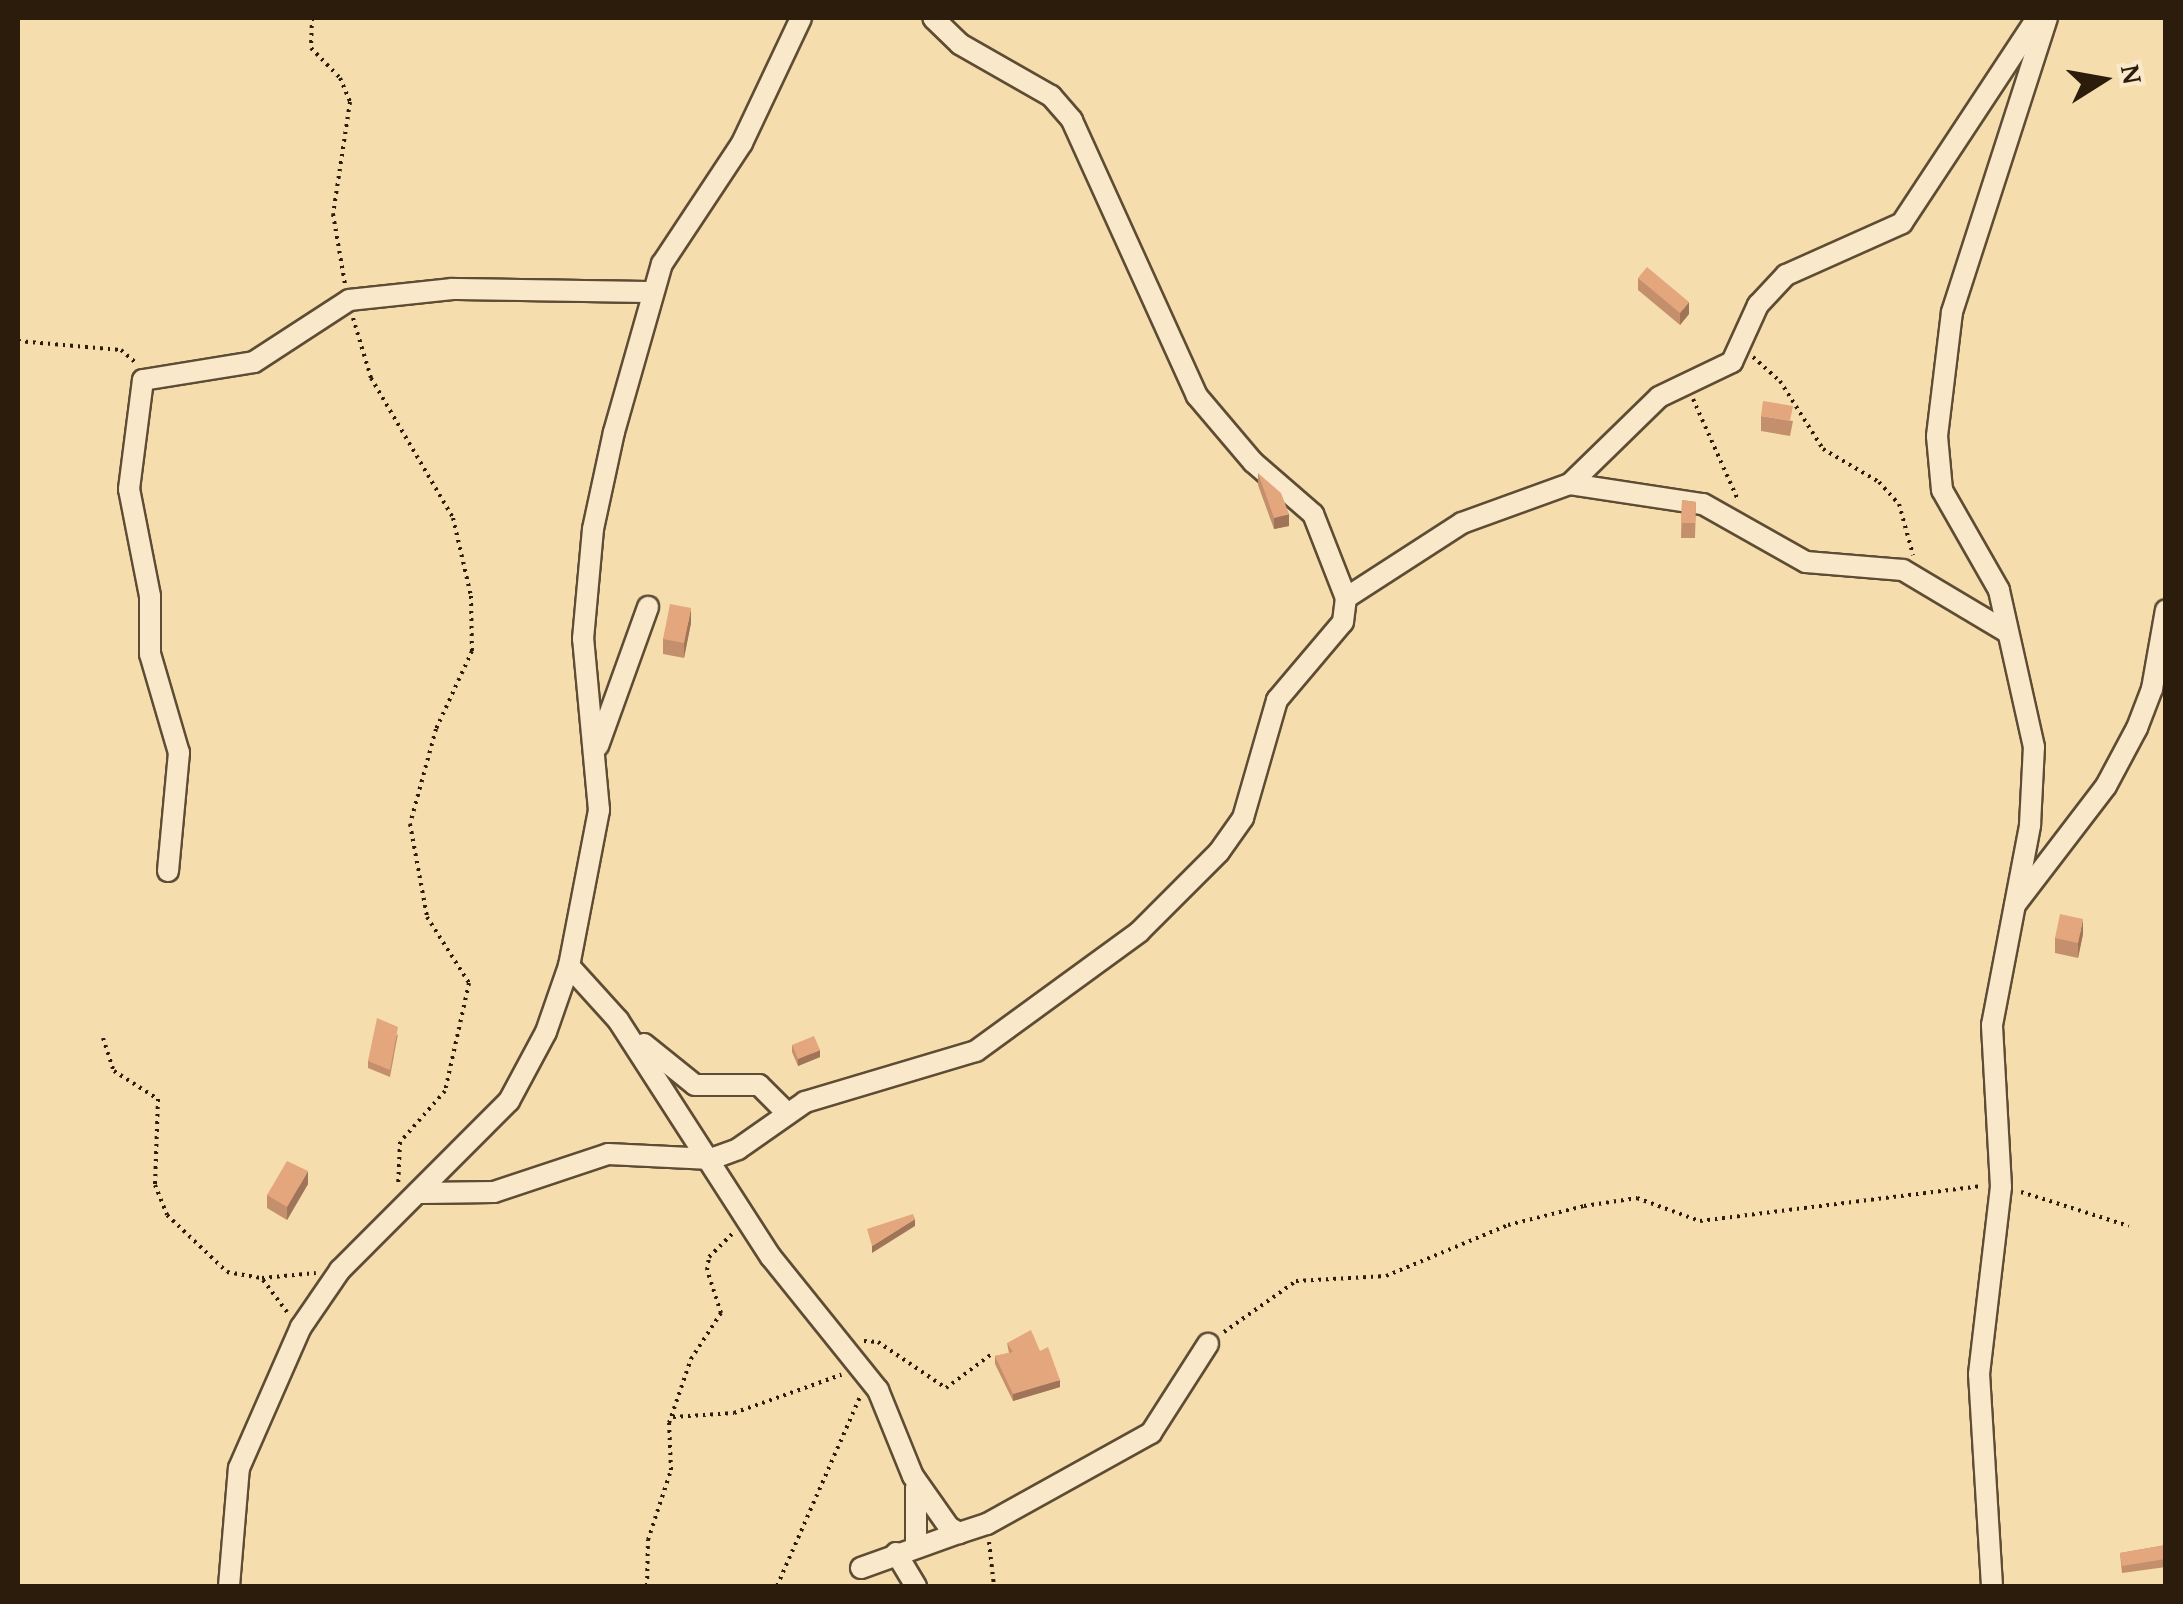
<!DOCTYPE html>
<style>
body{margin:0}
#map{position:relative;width:2183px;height:1604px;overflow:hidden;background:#f6ddad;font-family:"Gentium Book Plus",serif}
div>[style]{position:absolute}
.path>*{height:4px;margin-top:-2px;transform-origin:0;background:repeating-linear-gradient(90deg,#2b1c0b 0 2.5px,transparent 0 7.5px)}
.roads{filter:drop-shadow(2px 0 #5e4c34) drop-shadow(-2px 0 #5e4c34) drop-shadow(0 2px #5e4c34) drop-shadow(0 -2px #5e4c34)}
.street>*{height:20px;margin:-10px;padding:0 10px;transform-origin:10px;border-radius:10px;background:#f9e9ca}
.wall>*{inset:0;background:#c48f6c}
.shaded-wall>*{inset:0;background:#a07458}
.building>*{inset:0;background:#e4a67d}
span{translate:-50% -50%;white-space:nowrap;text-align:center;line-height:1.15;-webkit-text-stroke:10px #f9e9ca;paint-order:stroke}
.frame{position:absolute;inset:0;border:20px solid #2b1c0b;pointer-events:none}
.north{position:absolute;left:2053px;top:30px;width:100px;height:100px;-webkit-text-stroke:8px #f9e9ca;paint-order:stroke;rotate:79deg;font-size:28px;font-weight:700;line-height:40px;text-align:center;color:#2b1c0b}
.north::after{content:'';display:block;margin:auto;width:35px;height:45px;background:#2b1c0b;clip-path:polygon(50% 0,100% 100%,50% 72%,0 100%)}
</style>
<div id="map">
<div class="path">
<div style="left:312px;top:18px;width:30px;rotate:92deg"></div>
<div style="left:311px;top:48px;width:42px;rotate:46deg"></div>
<div style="left:340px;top:78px;width:26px;rotate:67deg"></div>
<div style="left:350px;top:102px;width:113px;rotate:98.6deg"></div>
<div style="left:333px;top:214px;width:71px;rotate:80.3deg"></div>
<div style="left:353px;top:318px;width:63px;rotate:73.3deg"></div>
<div style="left:371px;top:378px;width:162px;rotate:59.6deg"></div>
<div style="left:453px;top:518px;width:80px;rotate:77deg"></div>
<div style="left:471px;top:596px;width:55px;rotate:89deg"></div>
<div style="left:472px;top:651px;width:86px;rotate:114.8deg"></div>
<div style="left:436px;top:729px;width:98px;rotate:105.3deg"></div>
<div style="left:410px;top:824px;width:95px;rotate:79.6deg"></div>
<div style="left:427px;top:917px;width:78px;rotate:57.5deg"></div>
<div style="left:469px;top:983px;width:111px;rotate:102.5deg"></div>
<div style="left:445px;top:1091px;width:68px;rotate:131.4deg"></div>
<div style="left:400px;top:1142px;width:45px;rotate:92.5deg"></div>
<div style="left:18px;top:341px;width:103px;rotate:5deg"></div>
<div style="left:121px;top:350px;width:18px;rotate:41deg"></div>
<div style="left:1753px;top:357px;width:36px;rotate:42deg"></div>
<div style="left:1780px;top:381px;width:80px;rotate:57.7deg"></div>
<div style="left:1823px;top:449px;width:65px;rotate:30.5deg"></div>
<div style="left:1879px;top:482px;width:30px;rotate:48deg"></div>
<div style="left:1899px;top:504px;width:53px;rotate:74.6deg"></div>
<div style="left:1693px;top:399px;width:111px;rotate:66deg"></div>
<div style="left:103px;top:1038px;width:35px;rotate:72deg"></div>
<div style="left:114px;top:1071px;width:52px;rotate:32.5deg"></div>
<div style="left:158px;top:1099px;width:86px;rotate:92deg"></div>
<div style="left:155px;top:1185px;width:32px;rotate:68deg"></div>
<div style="left:167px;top:1215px;width:83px;rotate:43.5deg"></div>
<div style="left:227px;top:1272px;width:36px;rotate:10deg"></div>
<div style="left:262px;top:1278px;width:54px;rotate:-5.3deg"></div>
<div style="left:2021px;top:1192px;width:113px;rotate:17.5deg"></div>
<div style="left:263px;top:1280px;width:40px;rotate:53deg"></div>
<div style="left:1224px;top:1332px;width:88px;rotate:-35.3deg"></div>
<div style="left:1296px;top:1281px;width:90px;rotate:-3.2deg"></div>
<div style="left:1386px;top:1276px;width:132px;rotate:-22.7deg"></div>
<div style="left:1508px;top:1225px;width:78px;rotate:-14deg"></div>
<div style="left:1584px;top:1206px;width:54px;rotate:-8.6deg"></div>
<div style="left:1637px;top:1198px;width:67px;rotate:20.1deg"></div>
<div style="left:1700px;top:1221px;width:284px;rotate:-7.1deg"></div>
<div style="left:864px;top:1341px;width:14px;rotate:4deg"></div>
<div style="left:878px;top:1342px;width:82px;rotate:34.1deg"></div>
<div style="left:946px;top:1388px;width:59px;rotate:-36.7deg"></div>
<div style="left:673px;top:1417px;width:61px;rotate:-3.8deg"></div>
<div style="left:734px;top:1413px;width:114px;rotate:-19.6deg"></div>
<div style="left:989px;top:1542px;width:44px;rotate:83.5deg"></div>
<div style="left:647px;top:1586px;width:46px;rotate:-88.8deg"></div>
<div style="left:648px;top:1540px;width:74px;rotate:-71.8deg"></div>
<div style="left:671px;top:1470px;width:47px;rotate:-92.4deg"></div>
<div style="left:669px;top:1423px;width:68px;rotate:-71deg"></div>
<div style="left:691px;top:1359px;width:55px;rotate:-56.9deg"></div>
<div style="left:721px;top:1313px;width:45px;rotate:-108deg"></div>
<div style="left:707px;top:1270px;width:13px;rotate:-81deg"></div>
<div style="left:709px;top:1257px;width:35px;rotate:-45deg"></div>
<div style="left:777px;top:1586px;width:206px;rotate:-66.3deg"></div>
</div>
<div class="roads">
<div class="street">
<div style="left:1570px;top:484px;width:134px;rotate:8.6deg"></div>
<div style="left:1703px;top:504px;width:118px;rotate:29.4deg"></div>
<div style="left:1806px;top:562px;width:97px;rotate:4.7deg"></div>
<div style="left:1903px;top:570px;width:121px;rotate:30.8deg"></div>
<div style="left:1346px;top:598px;width:138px;rotate:-32.9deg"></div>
<div style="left:1462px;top:523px;width:115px;rotate:-19.9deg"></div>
<div style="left:1570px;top:484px;width:124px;rotate:-44.3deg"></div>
<div style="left:1659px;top:397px;width:81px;rotate:-25.6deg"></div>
<div style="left:1732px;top:362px;width:63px;rotate:-65.5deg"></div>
<div style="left:1758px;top:305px;width:41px;rotate:-47deg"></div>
<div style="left:1786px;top:275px;width:127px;rotate:-24.1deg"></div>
<div style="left:1902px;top:223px;width:245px;rotate:-56.6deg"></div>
<div style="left:598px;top:746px;width:148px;rotate:-70.2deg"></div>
<div style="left:168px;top:871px;width:119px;rotate:-84.7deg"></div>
<div style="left:179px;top:753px;width:103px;rotate:-106.3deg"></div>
<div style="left:150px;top:654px;width:58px;rotate:-90deg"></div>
<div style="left:150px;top:596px;width:109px;rotate:-101.1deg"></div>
<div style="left:129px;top:489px;width:110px;rotate:-82.7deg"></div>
<div style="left:143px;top:380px;width:112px;rotate:-9.2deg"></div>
<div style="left:254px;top:362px;width:113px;rotate:-33.1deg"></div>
<div style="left:349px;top:300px;width:104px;rotate:-6.1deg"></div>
<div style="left:452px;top:289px;width:201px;rotate:0.9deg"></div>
<div style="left:2015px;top:905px;width:150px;rotate:-52.6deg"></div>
<div style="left:2106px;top:786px;width:66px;rotate:-61.9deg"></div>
<div style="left:2137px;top:728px;width:42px;rotate:-69deg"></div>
<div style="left:2152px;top:689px;width:80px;rotate:-80deg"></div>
<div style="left:569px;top:966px;width:73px;rotate:47.8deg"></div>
<div style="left:618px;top:1020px;width:282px;rotate:57.2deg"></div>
<div style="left:771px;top:1257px;width:171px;rotate:51.2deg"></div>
<div style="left:878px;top:1390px;width:93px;rotate:67.9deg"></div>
<div style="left:913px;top:1476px;width:62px;rotate:54.8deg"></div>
<div style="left:949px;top:1527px;width:12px;rotate:31deg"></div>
<div style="left:959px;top:1533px;width:29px;rotate:-18deg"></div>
<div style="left:987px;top:1524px;width:188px;rotate:-29deg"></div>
<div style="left:1151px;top:1433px;width:106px;rotate:-57.4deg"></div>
<div style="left:644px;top:1044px;width:65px;rotate:38.8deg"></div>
<div style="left:695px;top:1085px;width:64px"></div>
<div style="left:759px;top:1085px;width:37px;rotate:45deg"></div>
<div style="left:422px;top:1193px;width:72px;rotate:-0.8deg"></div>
<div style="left:494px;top:1192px;width:120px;rotate:-18.4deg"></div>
<div style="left:608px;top:1154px;width:103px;rotate:2.8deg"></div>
<div style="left:711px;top:1159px;width:29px;rotate:-20deg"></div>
<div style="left:738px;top:1149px;width:82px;rotate:-35deg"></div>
<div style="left:805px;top:1102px;width:178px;rotate:-16.6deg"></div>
<div style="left:976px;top:1051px;width:202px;rotate:-36.1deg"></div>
<div style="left:1139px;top:932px;width:113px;rotate:-45deg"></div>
<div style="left:1219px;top:852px;width:42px;rotate:-54.8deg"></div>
<div style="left:1243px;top:818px;width:123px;rotate:-73.9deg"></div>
<div style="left:1277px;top:700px;width:102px;rotate:-49.8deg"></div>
<div style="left:1343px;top:622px;width:24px;rotate:-83deg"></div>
<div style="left:1346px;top:598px;width:90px;rotate:-111.4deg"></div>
<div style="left:1313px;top:514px;width:79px;rotate:-139.1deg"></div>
<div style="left:1253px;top:462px;width:87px;rotate:-130.3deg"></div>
<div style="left:1197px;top:396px;width:303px;rotate:-114.4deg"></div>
<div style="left:1072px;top:120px;width:32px;rotate:-131deg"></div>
<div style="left:1051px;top:96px;width:105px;rotate:-150.3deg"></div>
<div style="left:960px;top:44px;width:37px;rotate:-136deg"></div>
<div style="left:916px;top:1487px;width:58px;rotate:90deg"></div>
<div style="left:896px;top:1553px;width:39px;rotate:59deg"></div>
<div style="left:861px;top:1568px;width:104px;rotate:-19.7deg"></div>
<div style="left:229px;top:1586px;width:118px;rotate:-85.2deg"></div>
<div style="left:239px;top:1468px;width:154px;rotate:-66.3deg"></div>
<div style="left:301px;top:1327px;width:69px;rotate:-55.6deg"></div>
<div style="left:340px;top:1270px;width:239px;rotate:-45deg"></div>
<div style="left:509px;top:1101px;width:78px;rotate:-61.8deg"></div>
<div style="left:546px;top:1032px;width:70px;rotate:-70.8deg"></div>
<div style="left:569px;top:966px;width:159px;rotate:-79.1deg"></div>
<div style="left:599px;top:810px;width:172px;rotate:-95.3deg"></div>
<div style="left:583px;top:639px;width:110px;rotate:-84.8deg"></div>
<div style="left:593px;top:529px;width:99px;rotate:-77.8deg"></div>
<div style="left:614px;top:432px;width:175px;rotate:-74.1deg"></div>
<div style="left:662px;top:264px;width:145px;rotate:-56.5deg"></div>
<div style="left:742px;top:143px;width:138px;rotate:-64.7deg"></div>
<div style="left:1992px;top:1586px;width:212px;rotate:-93.5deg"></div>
<div style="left:1979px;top:1374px;width:188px;rotate:-83.3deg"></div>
<div style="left:2001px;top:1187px;width:162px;rotate:-93.2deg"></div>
<div style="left:1992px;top:1025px;width:204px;rotate:-79.2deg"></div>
<div style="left:2030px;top:825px;width:78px;rotate:-87.1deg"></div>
<div style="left:2034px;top:747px;width:161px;rotate:-102.6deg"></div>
<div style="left:1999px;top:590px;width:115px;rotate:-119.7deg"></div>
<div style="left:1942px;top:490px;width:54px;rotate:-95.3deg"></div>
<div style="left:1937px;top:436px;width:125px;rotate:-83.1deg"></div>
<div style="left:1952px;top:312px;width:309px;rotate:-72.1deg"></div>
</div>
</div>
<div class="wall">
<div style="clip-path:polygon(1638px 278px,1689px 314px,1680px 325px,1638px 290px)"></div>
<div style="clip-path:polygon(1761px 416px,1793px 421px,1790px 436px,1761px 431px)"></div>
<div style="clip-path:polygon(1258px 473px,1289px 526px,1274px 529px,1258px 485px)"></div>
<div style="clip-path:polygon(1682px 500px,1696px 502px,1695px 538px,1681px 538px)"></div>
<div style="clip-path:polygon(691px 623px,684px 658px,663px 654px,663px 639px)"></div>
<div style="clip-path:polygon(2083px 934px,2078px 958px,2055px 953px,2055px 938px)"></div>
<div style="clip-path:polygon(398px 1034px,390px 1077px,368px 1068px,368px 1061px)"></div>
<div style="clip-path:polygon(792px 1045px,820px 1057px,798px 1066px,792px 1052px)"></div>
<div style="clip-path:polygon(308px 1184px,287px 1220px,267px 1208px,267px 1195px)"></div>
<div style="clip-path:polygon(1007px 1343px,1040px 1351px,1060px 1387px,1013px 1401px,995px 1364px,995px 1356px,1009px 1353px)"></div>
<div style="clip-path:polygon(2166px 1545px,2166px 1567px,2122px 1573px,2120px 1553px)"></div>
</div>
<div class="shaded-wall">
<div style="clip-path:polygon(1689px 302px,1689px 314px,1680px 325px,1680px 313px)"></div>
<div style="clip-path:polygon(1289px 514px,1289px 526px,1274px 529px,1274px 518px)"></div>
<div style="clip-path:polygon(691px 608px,691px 623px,684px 658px,684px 643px)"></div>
<div style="clip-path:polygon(2083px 919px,2083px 934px,2078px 958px,2078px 943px)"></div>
<div style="clip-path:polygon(820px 1050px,820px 1057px,798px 1066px,798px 1059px)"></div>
<div style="clip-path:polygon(308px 1171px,308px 1184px,287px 1220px,287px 1207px)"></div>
<div style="clip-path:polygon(915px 1219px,915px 1226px,872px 1253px,872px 1246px)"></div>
<div style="clip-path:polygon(1060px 1380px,1060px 1387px,1013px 1401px,1013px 1394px)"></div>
</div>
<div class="building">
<div style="clip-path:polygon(1647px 267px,1689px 302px,1680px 313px,1638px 278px)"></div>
<div style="clip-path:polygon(1763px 401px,1793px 406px,1790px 421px,1761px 416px)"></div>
<div style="clip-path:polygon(1258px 473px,1281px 493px,1289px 514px,1274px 518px)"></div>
<div style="clip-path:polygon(1682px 500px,1696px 502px,1695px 523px,1681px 523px)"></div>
<div style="clip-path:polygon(670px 604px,691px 608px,684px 643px,663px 639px)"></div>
<div style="clip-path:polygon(2060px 914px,2083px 919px,2078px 943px,2055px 938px)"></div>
<div style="clip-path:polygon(377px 1018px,398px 1027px,390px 1070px,368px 1061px)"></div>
<div style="clip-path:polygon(814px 1036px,820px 1050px,798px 1059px,792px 1045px)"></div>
<div style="clip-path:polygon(287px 1161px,308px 1171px,287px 1207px,267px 1195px)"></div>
<div style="clip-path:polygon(913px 1214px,915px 1219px,872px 1246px,867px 1229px)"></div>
<div style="clip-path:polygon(1031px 1330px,1040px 1351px,1048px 1347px,1060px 1380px,1013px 1394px,995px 1356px,1013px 1352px,1007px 1343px)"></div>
<div style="clip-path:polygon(2166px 1545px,2166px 1559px,2122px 1566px,2120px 1553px)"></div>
</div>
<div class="frame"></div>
<div class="north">N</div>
</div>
